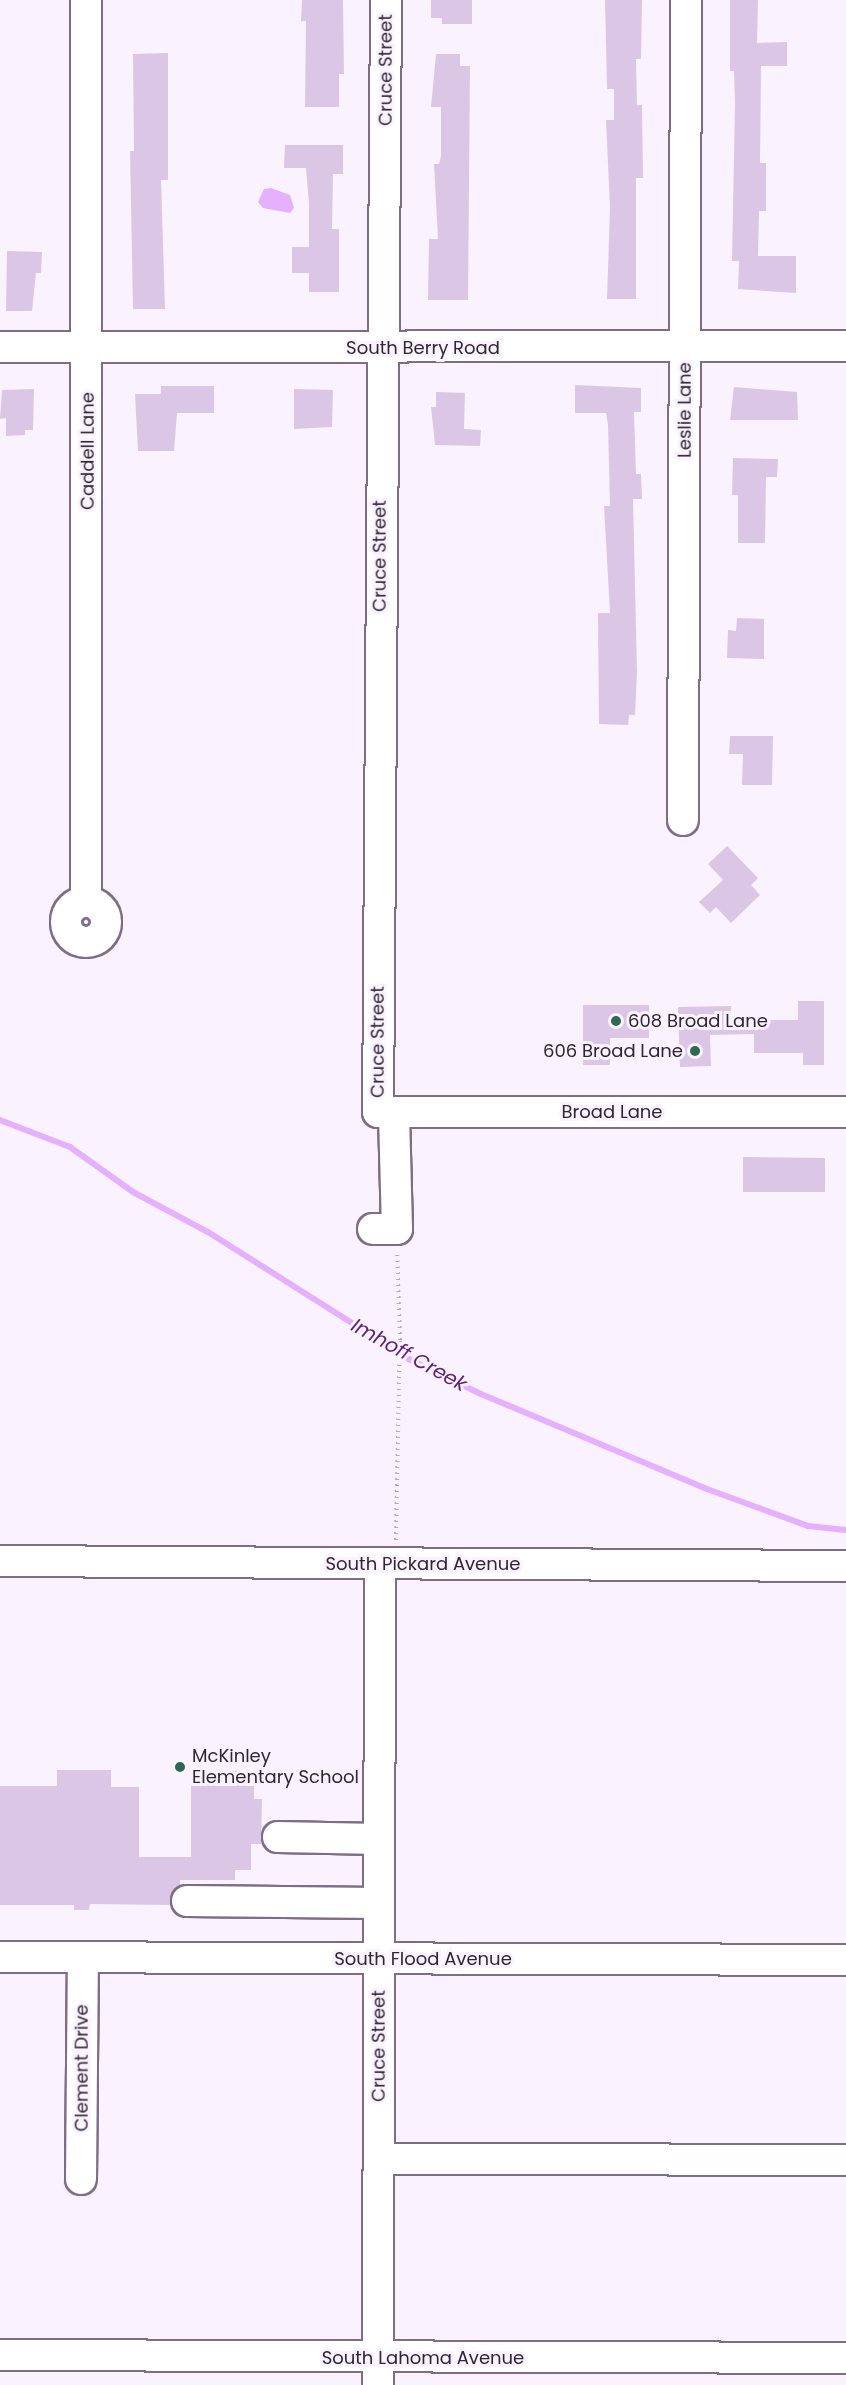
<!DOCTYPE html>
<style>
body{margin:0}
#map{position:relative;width:846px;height:2385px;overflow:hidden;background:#faf2fe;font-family:Poppins,sans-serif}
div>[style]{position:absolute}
.water>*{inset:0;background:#e5b1fe}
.stream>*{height:6px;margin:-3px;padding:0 3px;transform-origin:3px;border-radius:3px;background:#e5b1fe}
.building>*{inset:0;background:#dbc7e5}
.path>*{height:4px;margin-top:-2px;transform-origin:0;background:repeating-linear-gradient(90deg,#b4acb8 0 1.5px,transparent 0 6px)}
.roads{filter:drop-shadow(2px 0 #7f6d88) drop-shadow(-2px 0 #7f6d88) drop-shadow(0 2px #7f6d88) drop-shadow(0 -2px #7f6d88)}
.minor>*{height:30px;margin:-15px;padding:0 15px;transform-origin:15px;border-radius:15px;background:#fff}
.minor>.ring{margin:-15px;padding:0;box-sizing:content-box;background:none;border:30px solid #fff;border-radius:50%}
.dots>*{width:16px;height:16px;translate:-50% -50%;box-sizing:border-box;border:3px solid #faf2fe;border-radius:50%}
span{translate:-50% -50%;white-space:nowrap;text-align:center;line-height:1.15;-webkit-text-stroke:6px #faf2fe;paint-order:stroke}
.street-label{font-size:18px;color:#2e2632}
.poi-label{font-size:18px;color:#2e2632}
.left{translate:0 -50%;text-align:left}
.right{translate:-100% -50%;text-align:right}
.water-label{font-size:20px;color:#5f2178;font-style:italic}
</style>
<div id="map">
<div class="water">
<div style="clip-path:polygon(271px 188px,290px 195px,294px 208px,290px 213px,263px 208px,258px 202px,264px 189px)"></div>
</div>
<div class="stream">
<div style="left:0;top:1120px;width:75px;rotate:21.1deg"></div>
<div style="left:70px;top:1147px;width:77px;rotate:35.5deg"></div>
<div style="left:133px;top:1192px;width:85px;rotate:28.1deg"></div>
<div style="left:208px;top:1232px;width:238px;rotate:32.3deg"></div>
<div style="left:409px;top:1359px;width:80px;rotate:25.9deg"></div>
<div style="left:481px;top:1394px;width:245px;rotate:22.8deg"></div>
<div style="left:707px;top:1489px;width:108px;rotate:20.1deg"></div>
<div style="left:808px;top:1526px;width:38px;rotate:6deg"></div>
</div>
<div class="building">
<div style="clip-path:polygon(302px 0,343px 0,344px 74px,339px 74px,339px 107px,305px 107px,306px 21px,301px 21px)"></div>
<div style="clip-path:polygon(431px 0,472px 0,472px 24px,442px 24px,442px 18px,431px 18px)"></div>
<div style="clip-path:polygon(605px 0,642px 0,641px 59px,636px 59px,637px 105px,642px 105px,643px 178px,636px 178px,636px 299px,607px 299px,610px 208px,606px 120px,614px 120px,614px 89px,607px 89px)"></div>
<div style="clip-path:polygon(730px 0,758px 0,757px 43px,787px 42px,787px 66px,761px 66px,760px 163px,766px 163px,766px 211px,759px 211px,758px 256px,796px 256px,796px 293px,738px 289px,739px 261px,732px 261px,735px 103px,734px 71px,730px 71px)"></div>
<div style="clip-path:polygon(168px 53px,168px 180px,161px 180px,165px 309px,133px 309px,130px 151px,134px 151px,133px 54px)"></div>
<div style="clip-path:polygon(436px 54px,460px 54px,460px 66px,470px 66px,468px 300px,428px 300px,429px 239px,438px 239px,434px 164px,439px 164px,441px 156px,441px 107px,431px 107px)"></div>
<div style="clip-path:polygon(285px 145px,343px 145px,343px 174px,333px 174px,332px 229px,339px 229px,339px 292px,309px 292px,309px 273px,292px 273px,292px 247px,309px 247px,309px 204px,306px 168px,284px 168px)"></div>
<div style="clip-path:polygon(7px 251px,42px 252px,41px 273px,36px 273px,32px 311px,6px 311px)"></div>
<div style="clip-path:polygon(575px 385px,641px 388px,641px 412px,634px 412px,636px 474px,641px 474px,642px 499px,633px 499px,637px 671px,635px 715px,629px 715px,628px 725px,599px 724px,598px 613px,610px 613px,604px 506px,610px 506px,608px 425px,606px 413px,575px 413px)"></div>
<div style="clip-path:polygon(161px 386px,214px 386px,214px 413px,177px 413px,174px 451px,138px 451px,135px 394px,161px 394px)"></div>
<div style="clip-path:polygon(734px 387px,797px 392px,798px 420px,730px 420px)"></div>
<div style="clip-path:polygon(34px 389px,33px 430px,25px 430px,25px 435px,6px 436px,6px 418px,0 419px,2px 390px)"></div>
<div style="clip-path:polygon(294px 389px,333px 390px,332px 427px,294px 429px)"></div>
<div style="clip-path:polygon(436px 392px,465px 393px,464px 429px,481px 430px,480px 446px,435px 445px,431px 407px,436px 407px)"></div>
<div style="clip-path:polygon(733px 458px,778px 459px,777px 477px,766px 477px,765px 543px,738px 543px,738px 495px,732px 495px)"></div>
<div style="clip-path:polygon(737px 618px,764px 619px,764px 659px,727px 658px,728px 630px,736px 631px)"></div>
<div style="clip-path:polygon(730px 736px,773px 736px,772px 785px,742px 785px,743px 754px,729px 754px)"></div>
<div style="clip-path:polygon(727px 846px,758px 878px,751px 885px,760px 895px,731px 923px,716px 907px,710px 913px,699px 902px,723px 880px,708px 864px)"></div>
<div style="clip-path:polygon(798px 1001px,824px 1001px,824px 1065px,803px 1065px,803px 1053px,754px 1053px,754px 1034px,710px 1035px,711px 1066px,680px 1067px,678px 1007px,731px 1006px,731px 1020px,798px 1020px)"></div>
<div style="clip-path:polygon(583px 1005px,649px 1005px,649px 1038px,610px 1038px,610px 1065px,583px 1065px)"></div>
<div style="clip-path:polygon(743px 1157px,825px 1158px,825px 1192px,743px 1192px)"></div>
<div style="clip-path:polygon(57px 1770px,111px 1770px,111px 1787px,139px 1787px,139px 1857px,191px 1857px,191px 1771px,254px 1771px,254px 1799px,262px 1799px,261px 1844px,251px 1844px,251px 1870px,235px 1870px,235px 1880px,180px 1880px,180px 1886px,173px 1890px,171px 1905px,90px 1904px,89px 1910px,74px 1910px,74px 1905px,0 1905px,0 1786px,57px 1786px)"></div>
</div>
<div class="path">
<div style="left:396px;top:1540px;width:200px;rotate:-88.9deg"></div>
<div style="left:400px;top:1340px;width:89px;rotate:-91.9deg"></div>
</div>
<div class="roads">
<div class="minor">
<div style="left:386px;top:0;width:1112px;rotate:90.41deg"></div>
<div style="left:378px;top:1112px;width:468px"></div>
<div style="left:0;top:347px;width:846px;rotate:-0.07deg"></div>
<div style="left:683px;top:820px;width:820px;rotate:-89.79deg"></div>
<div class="ring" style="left:66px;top:902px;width:10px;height:10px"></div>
<div style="left:86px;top:902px;width:902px;rotate:-90deg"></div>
<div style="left:373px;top:1229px;width:24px"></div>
<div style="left:397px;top:1229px;width:117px;rotate:-91.5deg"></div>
<div style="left:0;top:1561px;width:846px;rotate:0.34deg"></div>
<div style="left:278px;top:1837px;width:101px;rotate:1.1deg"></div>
<div style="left:187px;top:1901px;width:192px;rotate:0.6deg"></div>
<div style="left:0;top:1957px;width:846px;rotate:0.2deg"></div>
<div style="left:379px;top:2159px;width:467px;rotate:0.1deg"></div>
<div style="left:81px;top:2179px;width:222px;rotate:-89.5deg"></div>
<div style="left:0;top:2355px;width:846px;rotate:0.2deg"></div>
<div style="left:378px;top:2385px;width:821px;rotate:-89.86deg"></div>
</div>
</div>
<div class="dots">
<div style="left:616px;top:1021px;background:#2f6851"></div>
<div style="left:695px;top:1051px;background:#2f6851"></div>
<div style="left:180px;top:1767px;background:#2f6851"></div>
</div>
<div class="street-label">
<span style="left:386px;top:70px;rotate:-90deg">Cruce Street</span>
<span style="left:423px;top:348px">South Berry Road</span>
<span style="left:685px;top:410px;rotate:-90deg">Leslie Lane</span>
<span style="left:88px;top:451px;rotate:-90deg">Caddell Lane</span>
<span style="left:380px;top:556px;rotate:-90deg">Cruce Street</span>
<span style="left:378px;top:1042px;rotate:-90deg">Cruce Street</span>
<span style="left:612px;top:1112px">Broad Lane</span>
<span style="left:423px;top:1564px">South Pickard Avenue</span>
<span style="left:423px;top:1959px">South Flood Avenue</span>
<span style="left:379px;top:2046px;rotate:-90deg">Cruce Street</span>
<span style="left:82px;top:2068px;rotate:-90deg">Clement Drive</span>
<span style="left:423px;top:2358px">South Lahoma Avenue</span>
</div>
<div class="poi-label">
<span class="left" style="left:628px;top:1021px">608 Broad Lane</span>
<span class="right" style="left:683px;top:1051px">606 Broad Lane</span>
<span class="left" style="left:192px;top:1767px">McKinley<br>Elementary School</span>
</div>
<div class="water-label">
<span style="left:409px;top:1355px;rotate:29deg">Imhoff Creek</span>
</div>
</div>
